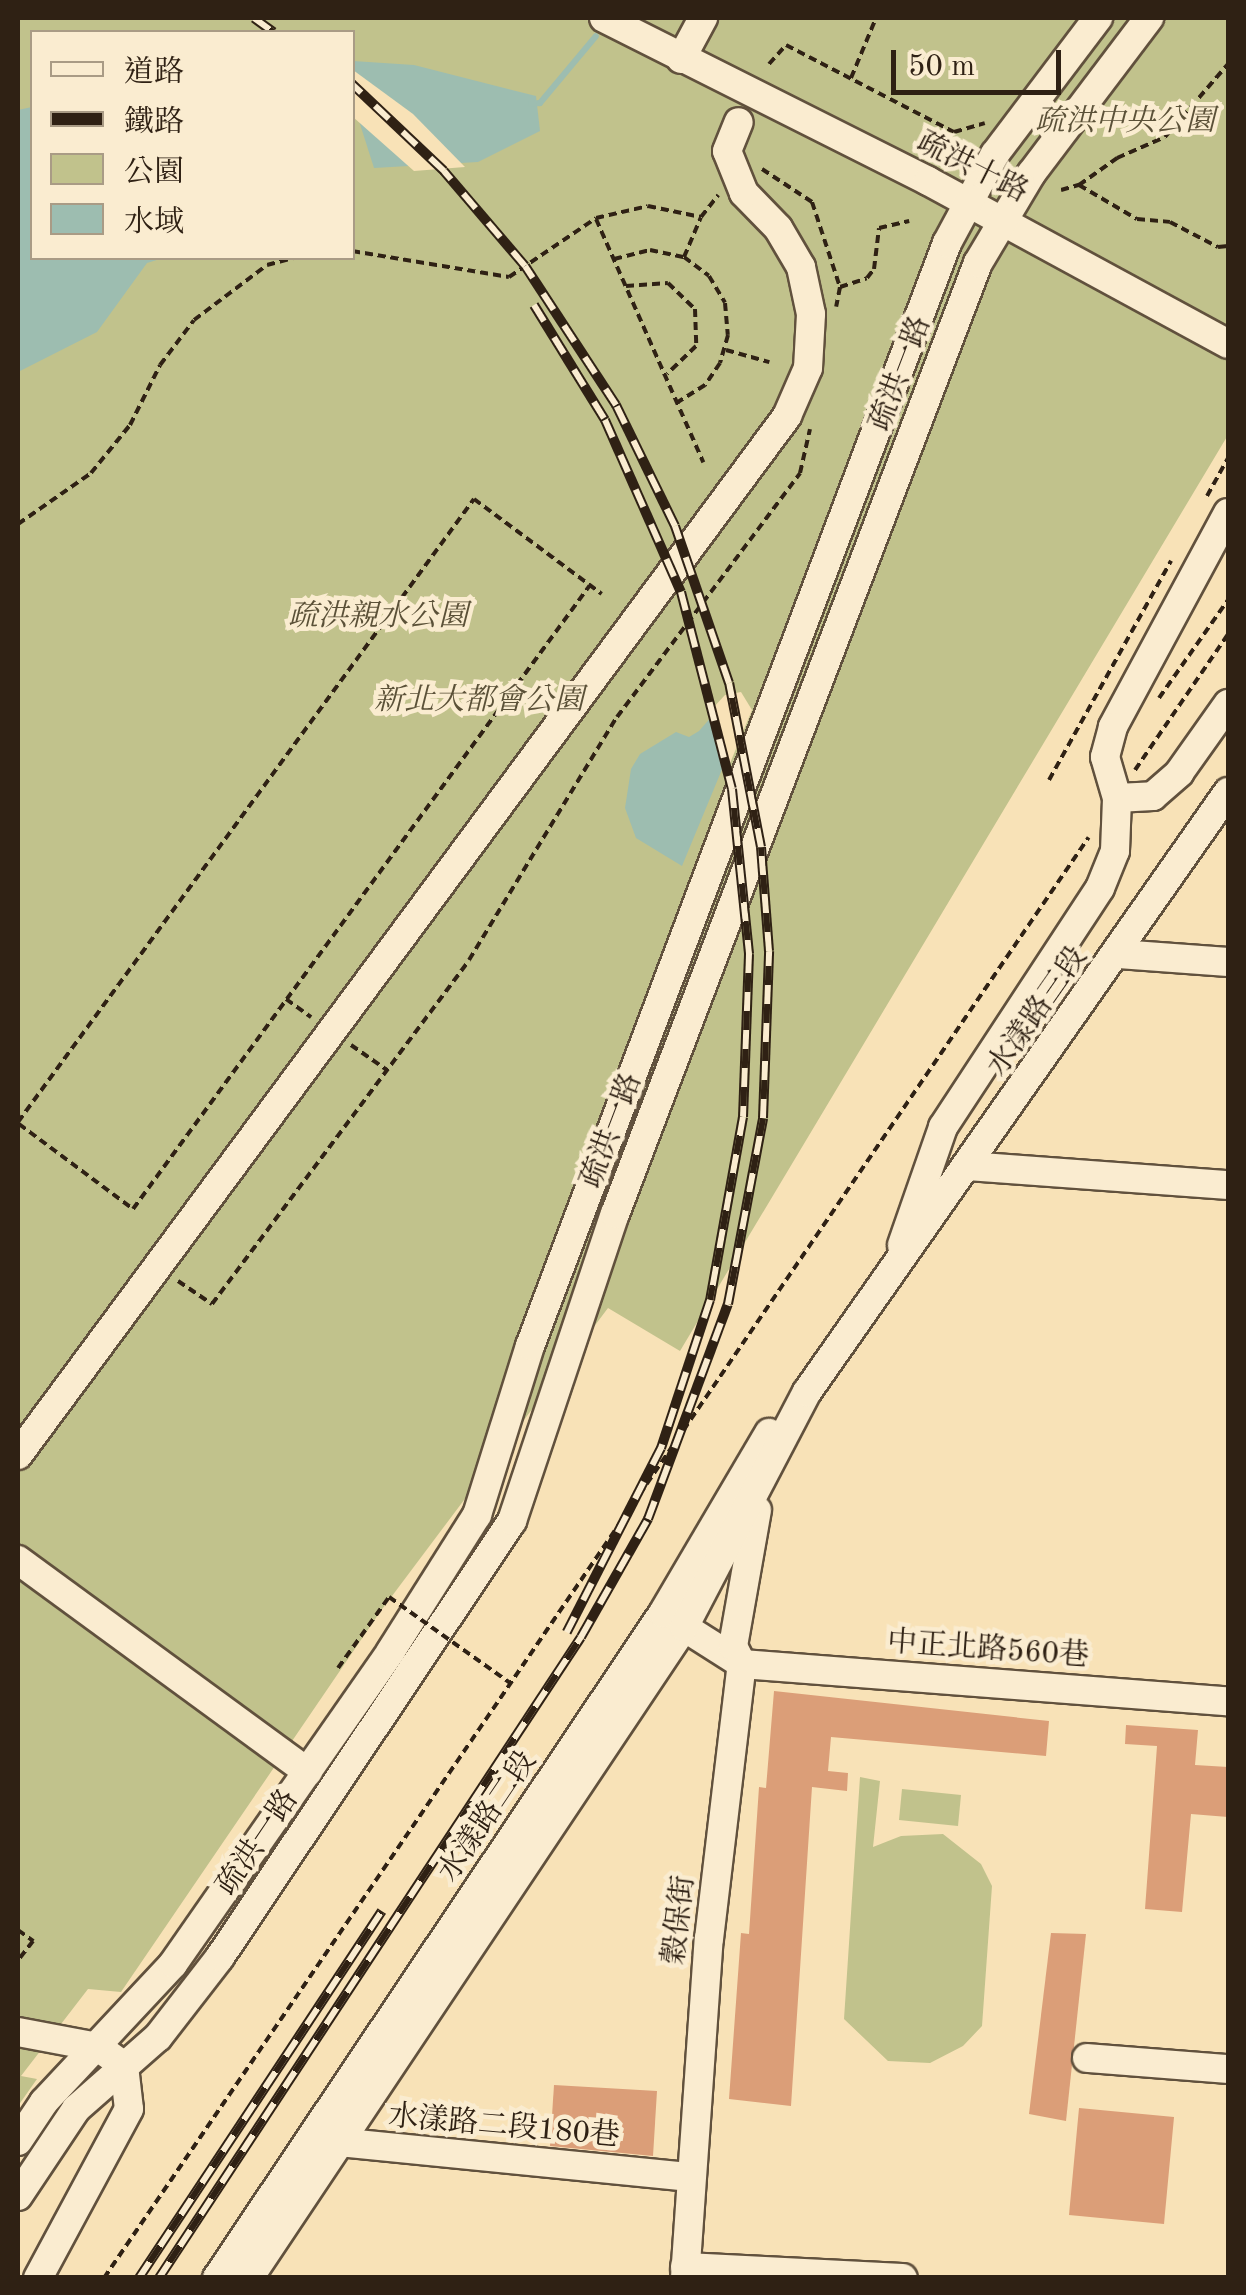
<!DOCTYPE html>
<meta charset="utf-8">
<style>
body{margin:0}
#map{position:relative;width:1246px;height:2295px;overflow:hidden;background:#f8e2b7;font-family:"Old Standard TT","Noto Serif TC",serif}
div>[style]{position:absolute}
.green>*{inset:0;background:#c1c28c}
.water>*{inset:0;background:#9dbdb0}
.pier>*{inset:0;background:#f8e2b7}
.stream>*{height:6px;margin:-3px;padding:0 3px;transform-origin:3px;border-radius:3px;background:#9dbdb0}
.building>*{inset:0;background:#db9e78}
.path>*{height:4px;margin-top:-2px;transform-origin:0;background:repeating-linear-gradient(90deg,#2f2114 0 8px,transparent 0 13px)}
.roads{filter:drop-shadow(2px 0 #61513d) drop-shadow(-2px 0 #61513d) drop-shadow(0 2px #61513d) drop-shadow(0 -2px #61513d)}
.minor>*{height:28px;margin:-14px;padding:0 14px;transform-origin:14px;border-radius:14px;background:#faecd0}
.rail>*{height:10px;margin-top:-5px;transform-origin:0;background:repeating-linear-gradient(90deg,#faecd0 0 19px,#2f2114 0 38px);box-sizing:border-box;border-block:2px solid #2f2114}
.path-bridge>*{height:4px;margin-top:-2px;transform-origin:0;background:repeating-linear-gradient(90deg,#2f2114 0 8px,transparent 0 13px)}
span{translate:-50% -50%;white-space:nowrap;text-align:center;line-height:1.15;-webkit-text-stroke:9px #faecd0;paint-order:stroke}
.park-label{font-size:30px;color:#5b5138;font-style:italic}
.street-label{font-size:30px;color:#2f2114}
.frame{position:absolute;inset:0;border:20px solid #2f2114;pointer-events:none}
.legend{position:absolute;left:30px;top:30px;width:325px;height:230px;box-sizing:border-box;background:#faecd0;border:2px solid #a99b85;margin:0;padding:12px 18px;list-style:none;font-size:30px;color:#2f2114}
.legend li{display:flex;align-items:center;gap:20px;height:50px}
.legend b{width:50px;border:2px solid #a99b85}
.scale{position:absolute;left:891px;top:50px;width:170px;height:45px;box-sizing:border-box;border:5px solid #2f2114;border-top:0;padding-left:12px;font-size:30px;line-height:35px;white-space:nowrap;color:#2f2114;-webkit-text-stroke:8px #faecd0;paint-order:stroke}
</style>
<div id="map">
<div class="green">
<div style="clip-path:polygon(evenodd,18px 18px,1228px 18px,1228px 435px,680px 1351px,608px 1308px,380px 1612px,121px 1992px,88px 1989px,21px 2076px,37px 2079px,18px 2106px,18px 18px,32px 32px,352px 32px,352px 258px,32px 258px,32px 32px)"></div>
<div style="clip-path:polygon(860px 1777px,880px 1781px,873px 1847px,901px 1836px,943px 1834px,981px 1864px,992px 1886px,982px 2026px,963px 2046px,930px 2063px,888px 2061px,844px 2019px)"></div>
<div style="clip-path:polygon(902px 1789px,961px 1795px,958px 1826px,899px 1820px)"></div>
</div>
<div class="water">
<div style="clip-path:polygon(353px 61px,414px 65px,536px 96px,540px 131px,478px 162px,374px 168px,353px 102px)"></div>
<div style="clip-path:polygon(32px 107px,32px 258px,163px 258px,147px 263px,97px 332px,18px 372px,18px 110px)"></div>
<div style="clip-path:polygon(727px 699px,747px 709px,682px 866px,636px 838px,625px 808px,631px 769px,640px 754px,676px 732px,689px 737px,699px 731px)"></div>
</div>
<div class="pier">
<div style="clip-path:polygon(353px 70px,413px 114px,465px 167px,414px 171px,353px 117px)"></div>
<div style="clip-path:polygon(741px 692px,752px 710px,726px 773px,712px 709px,725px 695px)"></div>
</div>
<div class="stream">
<div style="left:531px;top:104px;width:9px;rotate:-6deg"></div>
<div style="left:540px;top:103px;width:87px;rotate:-50.1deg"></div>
</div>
<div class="building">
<div style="clip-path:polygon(774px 1691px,1049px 1721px,1046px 1756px,831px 1737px,828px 1771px,848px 1773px,847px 1791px,812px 1787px,791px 2106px,729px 2099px,741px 1933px,749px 1934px,759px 1787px,766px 1788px)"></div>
<div style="clip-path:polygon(1126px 1725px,1198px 1730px,1195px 1765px,1228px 1767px,1228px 1817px,1191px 1814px,1182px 1912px,1145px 1909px,1157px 1746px,1125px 1744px)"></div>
<div style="clip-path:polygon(1051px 1933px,1086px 1934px,1066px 2121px,1029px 2114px)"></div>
<div style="clip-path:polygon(554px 2085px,657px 2091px,653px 2156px,550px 2146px)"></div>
<div style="clip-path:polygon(1079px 2108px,1174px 2117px,1164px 2224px,1069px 2215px)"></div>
</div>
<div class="path">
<div style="left:769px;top:64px;width:25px;rotate:-48deg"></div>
<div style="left:786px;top:45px;width:189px;rotate:27.4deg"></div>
<div style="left:954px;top:132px;width:32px;rotate:-16deg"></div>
<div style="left:851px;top:78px;width:65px;rotate:-67.4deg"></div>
<div style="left:762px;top:169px;width:60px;rotate:33.4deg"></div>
<div style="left:812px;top:202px;width:89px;rotate:71.8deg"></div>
<div style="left:840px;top:287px;width:20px;rotate:101deg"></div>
<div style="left:1079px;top:185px;width:47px;rotate:-35.4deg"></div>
<div style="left:1117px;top:158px;width:52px;rotate:-23.6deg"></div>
<div style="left:1165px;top:137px;width:96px;rotate:-49.2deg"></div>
<div style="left:1061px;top:190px;width:19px;rotate:-16deg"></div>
<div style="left:1079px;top:185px;width:67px;rotate:30.4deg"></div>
<div style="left:1137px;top:219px;width:33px;rotate:5deg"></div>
<div style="left:1170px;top:222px;width:54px;rotate:27.5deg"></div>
<div style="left:1218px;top:247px;width:10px;rotate:-6deg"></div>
<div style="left:596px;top:219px;width:266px;rotate:66.2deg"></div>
<div style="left:352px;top:251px;width:159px;rotate:9.4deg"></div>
<div style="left:509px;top:277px;width:105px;rotate:-34.1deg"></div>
<div style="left:596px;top:218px;width:53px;rotate:-13deg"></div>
<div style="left:648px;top:206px;width:54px;rotate:11.7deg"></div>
<div style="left:701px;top:217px;width:28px;rotate:-52deg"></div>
<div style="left:684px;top:257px;width:43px;rotate:-67deg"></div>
<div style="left:614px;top:259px;width:37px;rotate:-14deg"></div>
<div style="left:650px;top:250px;width:35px;rotate:12deg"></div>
<div style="left:684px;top:257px;width:31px;rotate:37deg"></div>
<div style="left:709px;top:276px;width:31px;rotate:59deg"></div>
<div style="left:725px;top:303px;width:32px;rotate:85deg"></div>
<div style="left:728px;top:335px;width:29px;rotate:106deg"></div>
<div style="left:720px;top:363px;width:27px;rotate:124deg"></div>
<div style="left:705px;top:385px;width:32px;rotate:148deg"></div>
<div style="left:626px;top:286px;width:42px;rotate:-4.1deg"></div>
<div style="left:668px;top:283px;width:37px;rotate:44deg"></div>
<div style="left:695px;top:309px;width:37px;rotate:88deg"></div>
<div style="left:696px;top:346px;width:40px;rotate:136deg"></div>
<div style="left:840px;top:287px;width:28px;rotate:-18deg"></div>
<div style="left:867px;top:278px;width:11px;rotate:-52deg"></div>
<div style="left:874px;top:269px;width:41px;rotate:-83deg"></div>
<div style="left:879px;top:228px;width:31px;rotate:-13deg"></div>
<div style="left:726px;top:350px;width:45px;rotate:15.6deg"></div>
<div style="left:1207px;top:496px;width:43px;rotate:-61.1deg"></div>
<div style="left:18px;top:524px;width:89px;rotate:-34.9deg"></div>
<div style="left:91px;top:473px;width:62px;rotate:-50.9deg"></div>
<div style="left:130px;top:425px;width:67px;rotate:-63.4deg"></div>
<div style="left:160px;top:365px;width:56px;rotate:-52.9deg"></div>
<div style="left:194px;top:320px;width:91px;rotate:-37deg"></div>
<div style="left:267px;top:265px;width:28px;rotate:-15deg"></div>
<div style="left:1159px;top:698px;width:120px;rotate:-54.9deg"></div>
<div style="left:1135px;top:770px;width:165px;rotate:-55.6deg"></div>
<div style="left:1049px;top:780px;width:251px;rotate:-60.9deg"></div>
<div style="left:286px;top:999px;width:31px;rotate:36deg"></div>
<div style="left:351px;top:1045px;width:44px;rotate:34.8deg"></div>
<div style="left:18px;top:1122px;width:772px;rotate:-53.8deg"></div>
<div style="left:474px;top:499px;width:159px;rotate:36.6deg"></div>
<div style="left:19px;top:1124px;width:142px;rotate:36.7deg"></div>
<div style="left:133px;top:1209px;width:773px;rotate:-53.78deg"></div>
<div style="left:178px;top:1281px;width:41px;rotate:34.1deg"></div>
<div style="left:212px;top:1304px;width:429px;rotate:-53.2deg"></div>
<div style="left:469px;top:960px;width:285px;rotate:-58.7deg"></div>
<div style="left:617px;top:717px;width:305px;rotate:-53.1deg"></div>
<div style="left:800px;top:473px;width:45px;rotate:-77.2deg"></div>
<div style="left:338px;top:1668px;width:87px;rotate:-54.3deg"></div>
<div style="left:18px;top:1930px;width:19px;rotate:36deg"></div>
<div style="left:33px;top:1941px;width:24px;rotate:128deg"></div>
<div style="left:104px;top:2278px;width:1745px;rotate:-55.65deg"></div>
</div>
<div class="roads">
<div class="minor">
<div style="left:604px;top:18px;width:363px;rotate:26.7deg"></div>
<div style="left:928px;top:181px;width:341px;rotate:28.5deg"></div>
<div style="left:681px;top:59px;width:47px;rotate:-61.8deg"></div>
<div style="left:1228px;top:513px;width:243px;rotate:118.3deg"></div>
<div style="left:1113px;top:727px;width:31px;rotate:105deg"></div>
<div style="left:1105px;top:757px;width:43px;rotate:73.7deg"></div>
<div style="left:1117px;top:798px;width:36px;rotate:-3deg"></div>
<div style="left:1153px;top:796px;width:35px;rotate:-41deg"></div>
<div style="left:1179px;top:773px;width:85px;rotate:-54.6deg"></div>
<div style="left:1119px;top:954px;width:109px;rotate:4.2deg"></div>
<div style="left:968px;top:1166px;width:261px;rotate:4.2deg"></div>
<div style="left:902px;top:1245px;width:125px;rotate:-70.8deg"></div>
<div style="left:943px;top:1127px;width:286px;rotate:-56.7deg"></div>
<div style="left:1100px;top:888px;width:40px;rotate:-68deg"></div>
<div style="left:1115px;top:851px;width:53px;rotate:-87.8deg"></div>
<div style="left:18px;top:1455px;width:1293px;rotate:-53.49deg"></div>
<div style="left:787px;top:416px;width:52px;rotate:-66.4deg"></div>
<div style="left:808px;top:368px;width:54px;rotate:-86.8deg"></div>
<div style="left:811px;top:314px;width:48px;rotate:-102deg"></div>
<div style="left:801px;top:267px;width:45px;rotate:-120.5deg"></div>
<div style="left:778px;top:228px;width:49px;rotate:-134.2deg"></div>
<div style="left:744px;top:193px;width:45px;rotate:-112deg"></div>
<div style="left:727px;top:151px;width:31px;rotate:-68deg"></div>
<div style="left:18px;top:1560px;width:359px;rotate:36.2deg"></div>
<div style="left:668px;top:1617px;width:88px;rotate:32.4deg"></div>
<div style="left:742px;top:1664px;width:487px;rotate:4.4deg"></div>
<div style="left:742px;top:1664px;width:20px;rotate:-117deg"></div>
<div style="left:733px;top:1646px;width:138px;rotate:-80deg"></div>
<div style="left:18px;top:2032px;width:81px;rotate:10.6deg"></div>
<div style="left:98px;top:2047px;width:32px;rotate:36deg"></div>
<div style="left:124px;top:2066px;width:43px;rotate:83.4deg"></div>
<div style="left:129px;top:2109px;width:192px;rotate:118.3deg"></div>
<div style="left:1087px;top:2058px;width:141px;rotate:4.5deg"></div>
<div style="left:18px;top:2141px;width:47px;rotate:-56.3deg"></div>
<div style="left:44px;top:2102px;width:189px;rotate:-46.9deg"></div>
<div style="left:173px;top:1964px;width:381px;rotate:-55.1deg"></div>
<div style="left:391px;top:1651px;width:161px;rotate:-57.7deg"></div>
<div style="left:477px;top:1515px;width:177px;rotate:-72.6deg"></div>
<div style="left:530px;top:1346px;width:1179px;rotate:-69.29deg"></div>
<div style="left:947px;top:243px;width:101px;rotate:-61.7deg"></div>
<div style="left:995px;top:154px;width:171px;rotate:-52.9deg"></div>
<div style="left:328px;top:2141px;width:363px;rotate:5.7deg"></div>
<div style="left:18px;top:2196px;width:105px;rotate:-56.3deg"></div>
<div style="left:76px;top:2109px;width:109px;rotate:-41.3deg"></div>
<div style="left:158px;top:2037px;width:101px;rotate:-52.2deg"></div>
<div style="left:220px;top:1957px;width:525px;rotate:-56.19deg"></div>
<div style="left:512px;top:1521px;width:324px;rotate:-71.5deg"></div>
<div style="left:615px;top:1214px;width:1018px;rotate:-69.11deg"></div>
<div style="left:978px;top:263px;width:104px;rotate:-59.2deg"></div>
<div style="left:1031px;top:174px;width:196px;rotate:-52.9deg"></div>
<div style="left:685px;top:2267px;width:218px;rotate:2.9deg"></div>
<div style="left:217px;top:2278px;width:801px;rotate:-56.15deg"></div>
<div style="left:663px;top:1613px;width:209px;rotate:-59.5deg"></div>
<div style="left:249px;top:2278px;width:783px;rotate:-56.25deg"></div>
<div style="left:684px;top:1627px;width:265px;rotate:-62.4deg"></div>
<div style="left:807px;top:1392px;width:733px;rotate:-54.94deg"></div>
<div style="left:685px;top:2278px;width:340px;rotate:-86deg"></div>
<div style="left:709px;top:1939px;width:277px;rotate:-83.2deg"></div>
</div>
</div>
<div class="rail">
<div style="left:254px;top:18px;width:24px;rotate:36deg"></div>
<div style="left:534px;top:305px;width:135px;rotate:58.3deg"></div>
<div style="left:605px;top:420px;width:188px;rotate:66.2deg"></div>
<div style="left:681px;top:592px;width:203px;rotate:75.5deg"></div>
<div style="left:732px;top:789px;width:166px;rotate:84.1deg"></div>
<div style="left:749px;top:954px;width:163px;rotate:92.1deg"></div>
<div style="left:743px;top:1117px;width:186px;rotate:100.2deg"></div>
<div style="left:710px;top:1300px;width:156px;rotate:108.3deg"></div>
<div style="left:661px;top:1448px;width:207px;rotate:117.1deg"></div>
<div style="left:139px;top:2278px;width:440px;rotate:-56.5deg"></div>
<div style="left:159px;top:2278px;width:767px;rotate:-56.64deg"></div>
<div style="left:581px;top:1637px;width:136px;rotate:-60.4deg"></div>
<div style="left:648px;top:1519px;width:229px;rotate:-69.6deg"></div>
<div style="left:728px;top:1304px;width:189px;rotate:-79.3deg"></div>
<div style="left:763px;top:1118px;width:167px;rotate:-87.9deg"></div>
<div style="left:769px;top:951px;width:104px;rotate:-94.4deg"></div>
<div style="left:761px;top:847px;width:167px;rotate:-101deg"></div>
<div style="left:729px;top:683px;width:166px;rotate:-109deg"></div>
<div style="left:675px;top:526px;width:135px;rotate:-116deg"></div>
<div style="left:616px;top:405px;width:166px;rotate:-123.2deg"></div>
<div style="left:525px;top:266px;width:125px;rotate:-130.5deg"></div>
<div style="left:444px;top:171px;width:127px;rotate:-136.6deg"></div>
</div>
<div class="path-bridge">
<div style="left:389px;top:1597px;width:148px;rotate:35.4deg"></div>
</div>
<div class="park-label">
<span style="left:1125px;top:122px">疏洪中央公園</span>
<span style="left:378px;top:617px">疏洪親水公園</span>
<span style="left:479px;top:701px">新北大都會公園</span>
</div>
<div class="street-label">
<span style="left:972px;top:168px;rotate:27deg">疏洪十路</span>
<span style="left:901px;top:374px;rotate:-69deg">疏洪一路</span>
<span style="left:1038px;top:1012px;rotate:-55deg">水漾路三段</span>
<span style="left:612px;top:1131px;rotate:-69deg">疏洪一路</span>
<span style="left:988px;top:1650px;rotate:4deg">中正北路560巷</span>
<span style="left:488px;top:1817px;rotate:-56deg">水漾路二段</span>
<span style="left:258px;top:1843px;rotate:-56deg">疏洪一路</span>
<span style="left:680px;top:1920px;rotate:-83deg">穀保街</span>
<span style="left:504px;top:2127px;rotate:5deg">水漾路二段180巷</span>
</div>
<div class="frame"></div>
<ul class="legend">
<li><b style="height:12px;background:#faecd0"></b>道路</li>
<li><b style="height:12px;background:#2f2114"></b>鐵路</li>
<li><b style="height:28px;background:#c1c28c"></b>公園</li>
<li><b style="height:28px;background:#9dbdb0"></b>水域</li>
</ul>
<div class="scale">50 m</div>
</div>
